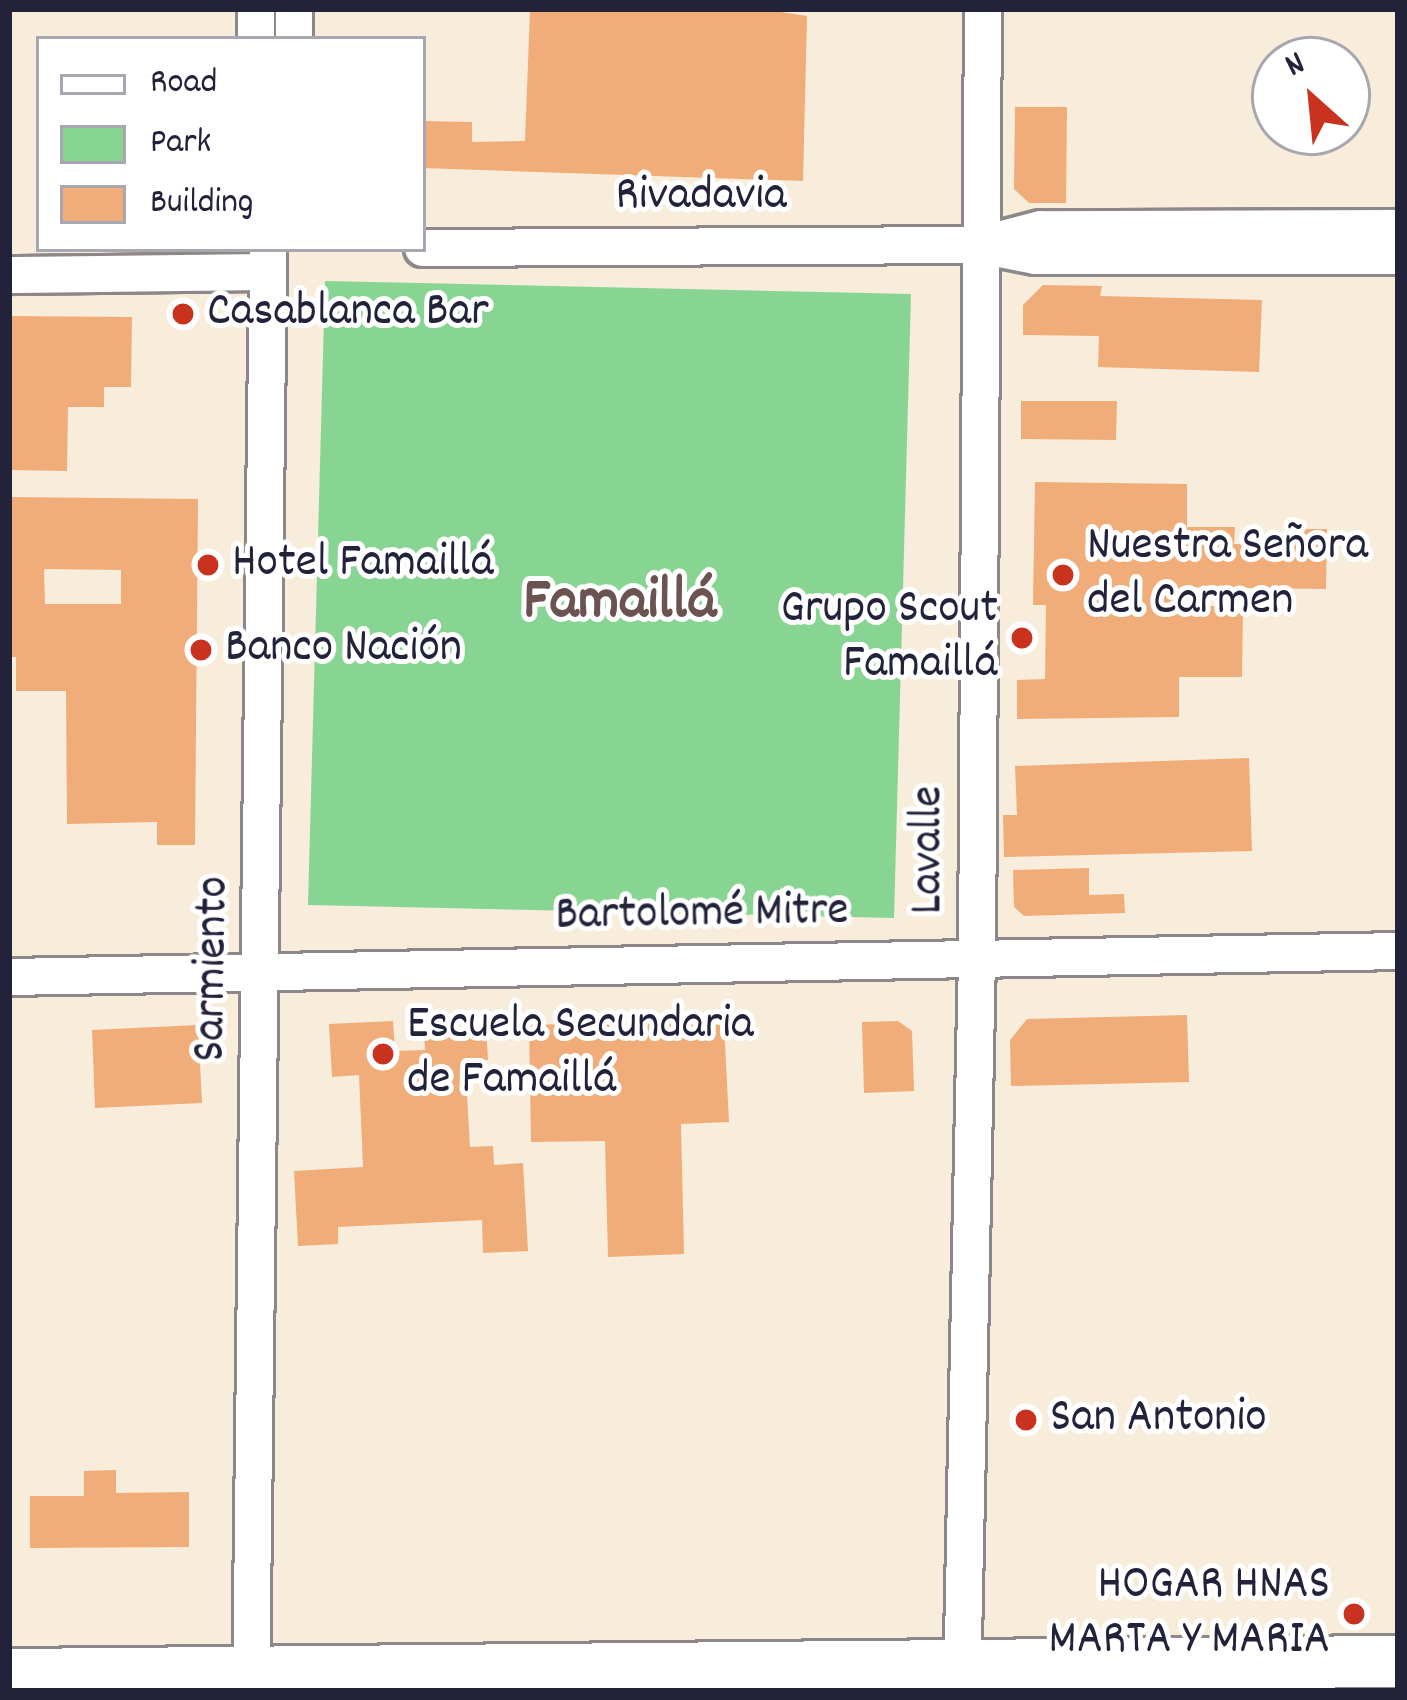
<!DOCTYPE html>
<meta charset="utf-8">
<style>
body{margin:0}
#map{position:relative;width:1407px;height:1700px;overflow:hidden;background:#f8ecdb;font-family:Dekko,sans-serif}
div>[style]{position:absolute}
.green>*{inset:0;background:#88d593}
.building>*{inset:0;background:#f0ad79}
.roads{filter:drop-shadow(3px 0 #8d878b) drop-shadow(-3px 0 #8d878b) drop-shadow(0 3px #8d878b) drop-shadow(0 -3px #8d878b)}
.street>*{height:36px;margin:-18px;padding:0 18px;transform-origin:18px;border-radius:18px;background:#fff}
.secondary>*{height:51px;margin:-25.5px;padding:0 25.5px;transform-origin:25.5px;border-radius:25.5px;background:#fff}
.dots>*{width:33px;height:33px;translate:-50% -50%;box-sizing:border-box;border:6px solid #fff;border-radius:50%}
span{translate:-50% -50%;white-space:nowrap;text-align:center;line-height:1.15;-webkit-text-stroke:10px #fff;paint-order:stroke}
.street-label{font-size:48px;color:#22223b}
.poi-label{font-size:48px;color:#22223b}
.left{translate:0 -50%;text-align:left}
.right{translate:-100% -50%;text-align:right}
.district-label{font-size:60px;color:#6a5351;font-weight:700}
.frame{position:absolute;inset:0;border:12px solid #22223b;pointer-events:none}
.legend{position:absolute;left:36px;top:36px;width:390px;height:216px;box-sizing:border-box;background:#fff;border:3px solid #a7a7b1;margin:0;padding:15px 21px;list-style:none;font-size:36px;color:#22223b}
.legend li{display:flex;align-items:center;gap:24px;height:60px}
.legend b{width:60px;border:3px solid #a7a7b1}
.north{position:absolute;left:1251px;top:36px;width:120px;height:120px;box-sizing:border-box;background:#fff;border:3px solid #a7a7b1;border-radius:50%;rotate:333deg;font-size:33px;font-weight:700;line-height:48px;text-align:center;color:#22223b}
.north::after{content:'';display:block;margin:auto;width:42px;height:54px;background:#c8321e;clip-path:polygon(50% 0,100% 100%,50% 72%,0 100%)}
</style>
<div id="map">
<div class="green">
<div style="clip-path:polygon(325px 281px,911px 294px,894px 918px,308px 905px)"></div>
</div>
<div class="building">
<div style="clip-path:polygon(762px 9px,807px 16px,803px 181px,423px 168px,423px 121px,472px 122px,472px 142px,525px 141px,530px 11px)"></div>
<div style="clip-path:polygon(1015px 107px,1067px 107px,1066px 203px,1029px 203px,1014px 189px)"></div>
<div style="clip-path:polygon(1043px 285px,1102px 286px,1100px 296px,1262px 300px,1259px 372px,1098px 367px,1099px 336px,1023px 335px,1023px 305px)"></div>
<div style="clip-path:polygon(9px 316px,132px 317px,131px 387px,104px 387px,104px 407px,68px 407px,67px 471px,9px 470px)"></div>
<div style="clip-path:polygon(1021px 401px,1117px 401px,1116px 440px,1021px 439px)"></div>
<div style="clip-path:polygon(1035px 482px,1187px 484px,1187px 527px,1235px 527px,1234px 544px,1292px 545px,1292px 529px,1327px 529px,1326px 589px,1180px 587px,1180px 606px,1243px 606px,1242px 677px,1179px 677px,1179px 717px,1017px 719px,1017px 680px,1045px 679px,1046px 605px,1033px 605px)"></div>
<div style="clip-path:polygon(evenodd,9px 497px,198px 499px,195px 845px,157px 845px,157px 822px,67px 824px,66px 691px,16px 691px,16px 657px,9px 657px,9px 497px,44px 569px,121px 570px,121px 604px,45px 604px,44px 569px)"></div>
<div style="clip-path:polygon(1249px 758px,1252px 851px,1004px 857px,1003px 815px,1017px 815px,1015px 766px)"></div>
<div style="clip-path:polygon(1089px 868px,1089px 895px,1124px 894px,1125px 913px,1024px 916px,1014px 907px,1013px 870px)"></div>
<div style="clip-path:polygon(1187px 1015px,1189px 1082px,1011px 1086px,1010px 1040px,1027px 1019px)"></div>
<div style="clip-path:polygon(393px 1021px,395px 1051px,425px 1050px,424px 1029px,486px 1026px,488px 1060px,465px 1061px,470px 1147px,493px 1146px,494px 1165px,523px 1163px,528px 1251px,483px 1253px,482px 1220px,338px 1227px,338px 1244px,298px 1246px,294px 1171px,363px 1167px,359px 1075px,332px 1077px,329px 1024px)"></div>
<div style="clip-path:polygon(678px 1021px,724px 1025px,729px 1122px,681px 1124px,684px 1254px,608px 1257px,605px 1141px,531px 1142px,529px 1025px)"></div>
<div style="clip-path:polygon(898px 1021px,912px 1031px,914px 1091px,864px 1093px,862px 1022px)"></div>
<div style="clip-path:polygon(198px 1025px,202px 1103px,95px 1108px,92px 1030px)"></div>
<div style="clip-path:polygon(116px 1470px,116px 1493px,189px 1492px,189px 1547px,30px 1548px,30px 1496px,84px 1496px,84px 1471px)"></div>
</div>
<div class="roads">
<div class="street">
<div style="left:256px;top:39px;width:30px;rotate:-90deg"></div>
<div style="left:294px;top:39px;width:30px;rotate:-90deg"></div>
<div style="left:1398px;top:228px;width:357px;rotate:179.8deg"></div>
<div style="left:1041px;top:229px;width:63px;rotate:165.3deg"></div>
<div style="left:980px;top:245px;width:57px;rotate:11.1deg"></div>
<div style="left:1036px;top:256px;width:362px"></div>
<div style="left:423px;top:248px;width:557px;rotate:-0.31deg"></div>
<div style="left:9px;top:275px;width:258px;rotate:-0.7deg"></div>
<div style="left:9px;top:977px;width:1389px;rotate:-1.07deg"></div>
<div style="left:251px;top:1691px;width:1442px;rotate:-89.32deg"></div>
<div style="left:962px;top:1691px;width:735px;rotate:-88.83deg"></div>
<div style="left:977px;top:956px;width:947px;rotate:-89.64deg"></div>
</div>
<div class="secondary">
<div style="left:9px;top:1674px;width:1389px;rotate:-0.54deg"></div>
</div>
</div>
<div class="dots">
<div style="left:183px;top:314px;background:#c8321e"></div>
<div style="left:208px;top:565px;background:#c8321e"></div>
<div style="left:1063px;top:575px;background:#c8321e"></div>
<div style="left:1022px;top:638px;background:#c8321e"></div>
<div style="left:201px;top:650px;background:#c8321e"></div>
<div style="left:383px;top:1054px;background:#c8321e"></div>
<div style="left:1026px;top:1420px;background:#c8321e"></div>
<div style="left:1354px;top:1614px;background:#c8321e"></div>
</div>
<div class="street-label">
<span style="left:701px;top:198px">Rivadavia</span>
<span style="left:930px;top:850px;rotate:-90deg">Lavalle</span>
<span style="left:702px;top:915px;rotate:-1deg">Bartolomé Mitre</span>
<span style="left:214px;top:969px;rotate:-89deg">Sarmiento</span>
</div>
<div class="poi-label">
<span class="left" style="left:207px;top:314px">Casablanca Bar</span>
<span class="left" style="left:1087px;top:575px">Nuestra Señora<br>del Carmen</span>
<span class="left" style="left:232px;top:565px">Hotel Famaillá</span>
<span class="right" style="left:998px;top:638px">Grupo Scout<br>Famaillá</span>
<span class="left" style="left:225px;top:650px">Banco Nación</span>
<span class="left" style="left:407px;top:1054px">Escuela Secundaria<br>de Famaillá</span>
<span class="left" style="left:1050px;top:1420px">San Antonio</span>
<span class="right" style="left:1330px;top:1614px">HOGAR HNAS<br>MARTA Y MARIA</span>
</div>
<div class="district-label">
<span style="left:620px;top:604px">Famaillá</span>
</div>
<div class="frame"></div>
<ul class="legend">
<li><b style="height:15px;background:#fff"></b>Road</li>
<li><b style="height:33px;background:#88d593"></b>Park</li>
<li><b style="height:33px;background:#f0ad79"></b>Building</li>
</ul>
<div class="north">N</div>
</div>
